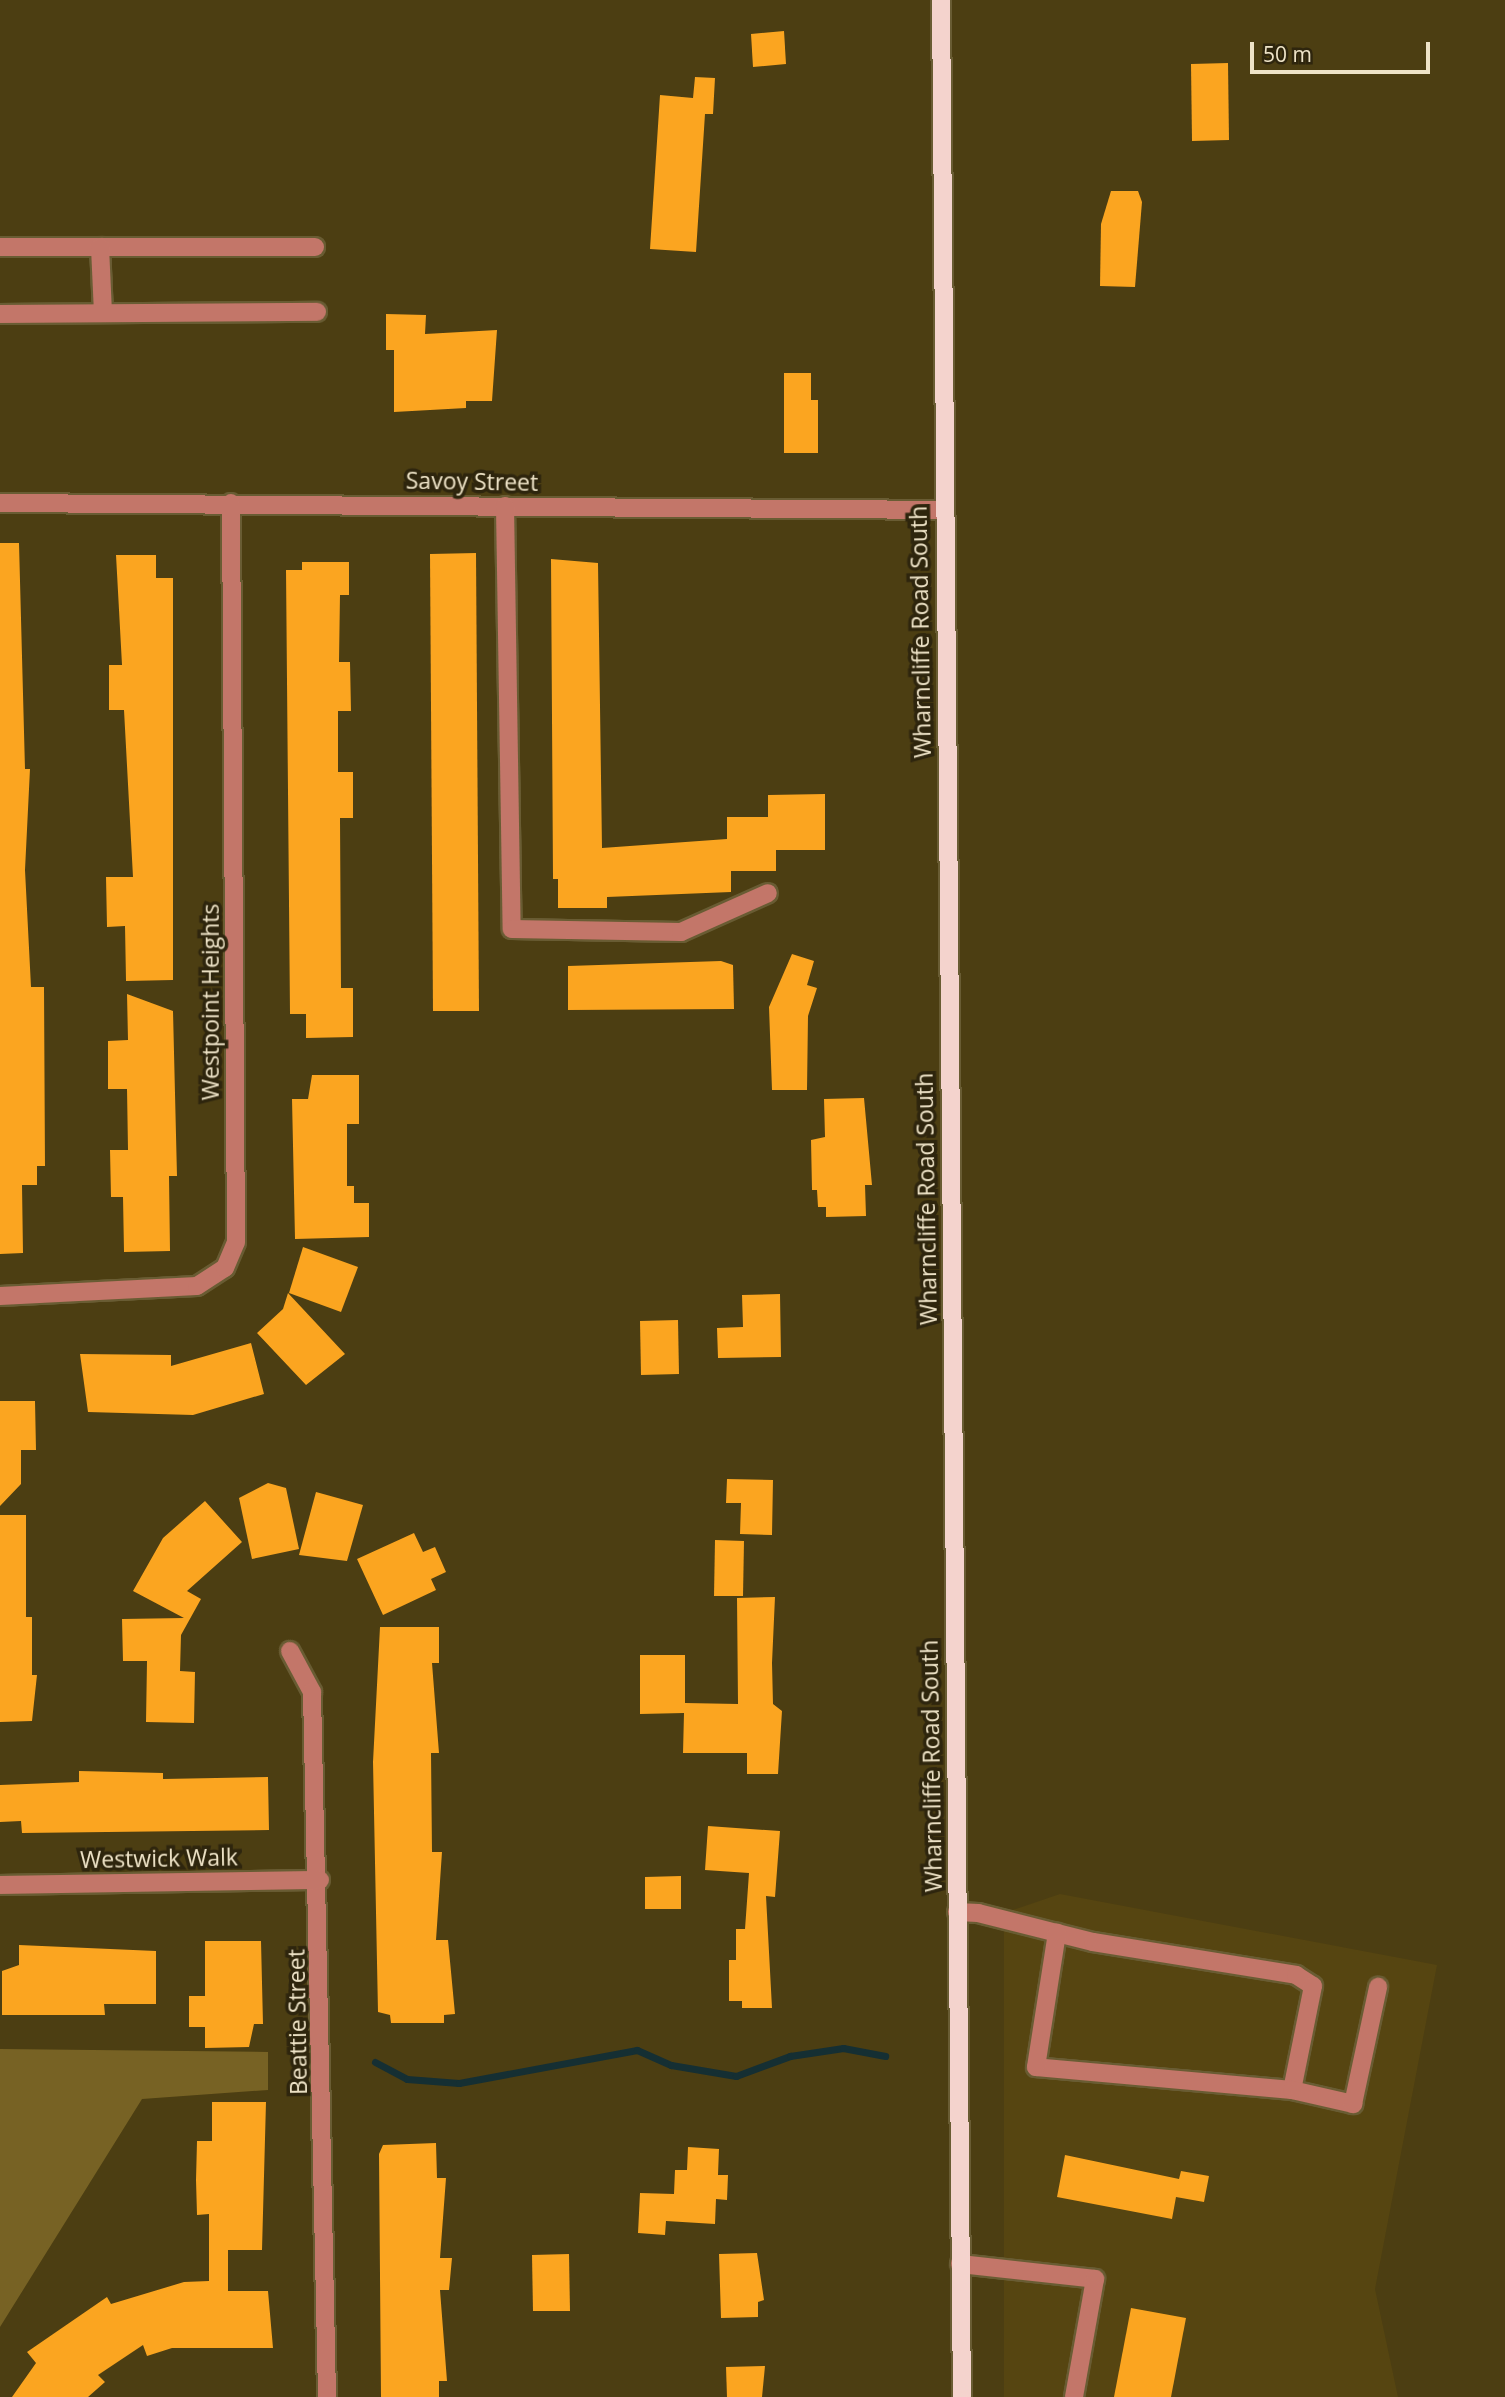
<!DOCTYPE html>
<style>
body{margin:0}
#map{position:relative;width:1505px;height:2397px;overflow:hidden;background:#4c3e12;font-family:"Open Sans",sans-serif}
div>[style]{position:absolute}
.built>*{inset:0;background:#564511}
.green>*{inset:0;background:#776224}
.stream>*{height:7px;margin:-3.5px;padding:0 3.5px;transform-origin:3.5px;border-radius:3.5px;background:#152f33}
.building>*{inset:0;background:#fba520}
.roads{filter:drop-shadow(2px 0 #695c33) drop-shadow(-2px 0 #695c33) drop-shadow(0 2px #695c33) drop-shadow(0 -2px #695c33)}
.minor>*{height:18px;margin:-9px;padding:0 9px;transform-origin:9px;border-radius:9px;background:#c37669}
.major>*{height:18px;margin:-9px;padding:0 9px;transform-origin:9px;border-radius:9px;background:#f4d3cd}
span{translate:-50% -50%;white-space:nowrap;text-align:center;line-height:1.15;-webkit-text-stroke:7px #2e250d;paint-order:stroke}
.street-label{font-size:23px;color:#eee3c7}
.scale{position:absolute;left:1250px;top:42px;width:180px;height:32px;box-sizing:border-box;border:4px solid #eee3c7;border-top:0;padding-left:9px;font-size:21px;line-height:24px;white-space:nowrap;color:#eee3c7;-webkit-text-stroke:5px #2e250d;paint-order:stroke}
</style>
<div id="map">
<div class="built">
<div style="clip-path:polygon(1060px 1894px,1437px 1965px,1375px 2289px,1398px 2397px,1004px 2397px,1004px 1913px)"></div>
</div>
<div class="green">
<div style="clip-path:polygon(0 2049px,268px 2052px,268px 2090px,142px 2099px,0 2327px)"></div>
</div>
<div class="stream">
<div style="left:375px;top:2062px;width:36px;rotate:28deg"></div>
<div style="left:407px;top:2079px;width:52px;rotate:4.4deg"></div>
<div style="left:459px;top:2083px;width:181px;rotate:-10.5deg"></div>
<div style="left:637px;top:2050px;width:37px;rotate:24deg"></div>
<div style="left:671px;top:2065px;width:66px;rotate:9.6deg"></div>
<div style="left:736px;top:2076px;width:58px;rotate:-20.3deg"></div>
<div style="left:790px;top:2056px;width:54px;rotate:-8.6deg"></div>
<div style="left:843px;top:2048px;width:43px;rotate:10.8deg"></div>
</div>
<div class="building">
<div style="clip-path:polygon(784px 31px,786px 64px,753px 67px,751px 34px)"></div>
<div style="clip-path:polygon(1228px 63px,1229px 140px,1192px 141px,1191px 64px)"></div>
<div style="clip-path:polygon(695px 77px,715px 78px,713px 114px,705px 114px,696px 252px,650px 249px,660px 95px,693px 98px)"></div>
<div style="clip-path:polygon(1111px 191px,1138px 191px,1142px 202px,1135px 287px,1100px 286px,1101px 224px)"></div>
<div style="clip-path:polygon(386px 314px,426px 315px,425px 334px,497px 330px,492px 401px,466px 401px,466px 408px,394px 412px,394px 350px,386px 350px)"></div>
<div style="clip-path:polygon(784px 373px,811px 373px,811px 400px,818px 400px,818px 453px,784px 453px)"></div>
<div style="clip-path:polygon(0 543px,19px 543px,25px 769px,30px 769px,25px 870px,31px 987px,44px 987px,45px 1166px,37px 1166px,37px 1185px,22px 1185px,23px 1253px,0 1254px)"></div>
<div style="clip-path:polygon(476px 553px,479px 1011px,433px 1011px,430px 554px)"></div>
<div style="clip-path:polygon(116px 555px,156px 555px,156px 578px,173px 578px,173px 980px,126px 981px,125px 926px,107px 927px,106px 877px,133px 877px,124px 710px,109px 710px,109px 665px,122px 665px)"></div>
<div style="clip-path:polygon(551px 559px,598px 563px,602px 848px,727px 839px,727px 817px,768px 817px,768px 795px,825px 794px,825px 850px,776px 850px,776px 871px,731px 871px,731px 892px,607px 897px,607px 908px,558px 908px,558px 879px,553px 879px)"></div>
<div style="clip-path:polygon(302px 562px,349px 562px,349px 595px,340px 595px,339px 662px,350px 662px,351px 711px,338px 711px,338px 772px,353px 772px,353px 818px,340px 818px,341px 988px,353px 988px,353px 1037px,306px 1038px,306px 1014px,290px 1014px,286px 570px,302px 570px)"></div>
<div style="clip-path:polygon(792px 954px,814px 961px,807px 985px,817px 988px,808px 1016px,807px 1090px,772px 1090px,769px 1007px)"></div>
<div style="clip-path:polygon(721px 961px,733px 965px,734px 1009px,568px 1010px,568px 966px)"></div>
<div style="clip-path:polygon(127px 994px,173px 1011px,177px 1176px,169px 1176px,170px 1251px,124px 1252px,123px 1197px,111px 1197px,110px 1150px,128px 1150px,127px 1089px,108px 1089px,108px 1041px,128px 1040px)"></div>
<div style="clip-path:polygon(312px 1075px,359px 1075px,359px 1124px,347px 1124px,347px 1186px,354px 1186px,354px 1203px,369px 1203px,369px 1237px,295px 1239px,292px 1099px,308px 1099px)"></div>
<div style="clip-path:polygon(864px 1098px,872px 1185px,865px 1185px,866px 1216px,826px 1217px,826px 1207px,818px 1207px,817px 1190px,812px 1190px,811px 1140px,825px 1137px,824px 1099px)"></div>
<div style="clip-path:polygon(303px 1247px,358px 1267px,341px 1312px,289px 1293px)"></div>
<div style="clip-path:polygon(288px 1293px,345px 1354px,306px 1385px,257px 1333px,283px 1309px)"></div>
<div style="clip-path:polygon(780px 1294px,781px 1357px,718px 1358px,717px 1328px,743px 1327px,742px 1295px)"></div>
<div style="clip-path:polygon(678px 1320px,679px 1374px,641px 1375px,640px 1321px)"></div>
<div style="clip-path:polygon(251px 1343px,264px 1394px,193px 1415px,88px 1412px,80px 1354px,171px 1355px,171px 1366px)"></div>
<div style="clip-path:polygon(0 1401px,35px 1401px,36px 1450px,21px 1450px,21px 1484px,0 1506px)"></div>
<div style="clip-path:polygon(727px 1479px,773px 1480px,772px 1535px,740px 1534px,741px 1503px,726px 1503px)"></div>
<div style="clip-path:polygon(268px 1483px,286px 1488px,299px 1549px,252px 1559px,239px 1498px)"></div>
<div style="clip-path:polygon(316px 1492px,363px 1505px,347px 1561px,299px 1555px)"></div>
<div style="clip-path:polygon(205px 1501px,242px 1542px,187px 1591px,201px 1599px,181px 1635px,180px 1671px,195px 1672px,194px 1723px,146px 1722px,147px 1661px,123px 1661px,122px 1619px,184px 1618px,133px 1591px,163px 1538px)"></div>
<div style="clip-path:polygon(0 1515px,26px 1515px,26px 1617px,32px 1617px,32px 1675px,37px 1675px,32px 1721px,0 1722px)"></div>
<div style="clip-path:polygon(414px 1533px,423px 1552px,435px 1547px,446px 1572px,431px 1579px,436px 1590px,383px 1615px,357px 1559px)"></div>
<div style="clip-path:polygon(715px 1540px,744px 1541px,743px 1596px,714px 1596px)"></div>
<div style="clip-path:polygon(775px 1597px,772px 1663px,773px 1704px,782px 1711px,778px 1774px,747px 1774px,747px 1753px,683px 1753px,684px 1713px,640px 1714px,640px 1655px,685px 1655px,685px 1703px,738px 1704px,737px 1598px)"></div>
<div style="clip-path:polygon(380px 1627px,439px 1627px,439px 1663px,432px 1663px,439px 1753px,431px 1753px,432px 1852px,442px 1852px,436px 1940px,448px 1940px,455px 2014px,444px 2015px,444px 2023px,391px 2023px,390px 2015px,378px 2012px,373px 1762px)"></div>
<div style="clip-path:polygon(79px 1771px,163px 1773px,163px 1779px,268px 1777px,269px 1830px,22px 1833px,21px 1821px,0 1822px,0 1785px,79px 1782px)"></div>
<div style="clip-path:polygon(708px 1826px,780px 1831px,775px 1897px,766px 1896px,772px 2008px,742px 2008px,742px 2001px,729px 2001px,729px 1960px,736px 1960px,736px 1929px,745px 1929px,749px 1873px,705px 1870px)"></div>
<div style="clip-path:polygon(681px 1876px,681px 1909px,645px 1909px,645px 1877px)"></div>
<div style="clip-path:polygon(205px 1941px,261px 1941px,263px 2024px,254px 2024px,249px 2047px,205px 2048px,205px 2027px,189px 2027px,189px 1996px,205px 1996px)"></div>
<div style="clip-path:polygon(19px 1945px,156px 1951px,156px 2004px,104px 2004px,105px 2015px,2px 2015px,2px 1971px,19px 1965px)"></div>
<div style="clip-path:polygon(212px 2102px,266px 2102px,262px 2250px,228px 2250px,228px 2291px,268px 2291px,273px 2348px,172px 2348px,147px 2356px,143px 2345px,98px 2375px,105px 2382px,88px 2397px,12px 2397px,36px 2363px,27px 2352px,107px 2297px,111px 2304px,184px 2282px,209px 2281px,209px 2214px,197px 2215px,196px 2180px,197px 2141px,212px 2141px)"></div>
<div style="clip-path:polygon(436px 2143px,437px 2178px,446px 2178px,440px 2258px,452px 2258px,449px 2290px,440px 2290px,447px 2381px,439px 2381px,439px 2397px,381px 2397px,379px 2154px,383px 2145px)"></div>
<div style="clip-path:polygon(688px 2147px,719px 2149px,718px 2175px,728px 2175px,727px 2200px,716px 2199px,715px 2224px,666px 2221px,665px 2235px,638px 2233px,640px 2193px,674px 2194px,675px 2170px,687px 2170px)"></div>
<div style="clip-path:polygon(1065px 2155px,1179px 2179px,1181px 2171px,1209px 2176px,1204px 2202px,1176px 2197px,1172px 2219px,1057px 2197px)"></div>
<div style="clip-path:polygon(757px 2253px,764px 2300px,758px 2302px,758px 2317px,721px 2318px,719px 2254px)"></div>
<div style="clip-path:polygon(569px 2254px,570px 2311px,533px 2311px,532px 2255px)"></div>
<div style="clip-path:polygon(1131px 2308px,1186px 2318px,1171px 2397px,1114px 2397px)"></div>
<div style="clip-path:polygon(765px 2366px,762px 2397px,727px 2397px,726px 2367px)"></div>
</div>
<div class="roads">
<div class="minor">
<div style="left:0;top:247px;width:315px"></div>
<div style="left:100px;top:247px;width:65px;rotate:87.4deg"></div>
<div style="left:0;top:314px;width:317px;rotate:-0.4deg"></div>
<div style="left:0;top:503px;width:944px;rotate:0.42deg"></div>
<div style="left:505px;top:506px;width:423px;rotate:89.1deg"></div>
<div style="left:512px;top:929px;width:169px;rotate:1deg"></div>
<div style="left:681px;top:932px;width:95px;rotate:-24.1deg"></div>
<div style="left:0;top:1296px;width:197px;rotate:-2.9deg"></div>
<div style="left:197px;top:1286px;width:33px;rotate:-33deg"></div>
<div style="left:225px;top:1268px;width:28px;rotate:-67deg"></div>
<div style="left:236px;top:1242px;width:739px;rotate:-90.39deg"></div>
<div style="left:290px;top:1651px;width:47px;rotate:61.8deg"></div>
<div style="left:312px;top:1692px;width:705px;rotate:88.78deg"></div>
<div style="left:0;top:1885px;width:320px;rotate:-0.9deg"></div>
<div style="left:957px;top:1912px;width:21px;rotate:3deg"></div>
<div style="left:978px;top:1913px;width:81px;rotate:14.2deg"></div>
<div style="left:1057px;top:1933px;width:37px;rotate:14deg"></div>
<div style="left:1093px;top:1942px;width:206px;rotate:9.2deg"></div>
<div style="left:1296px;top:1975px;width:20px;rotate:33deg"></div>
<div style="left:1313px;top:1986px;width:106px;rotate:101.4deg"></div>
<div style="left:1292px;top:2090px;width:257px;rotate:-174.9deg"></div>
<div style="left:1036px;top:2067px;width:136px;rotate:-81.1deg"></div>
<div style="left:1292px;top:2090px;width:63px;rotate:12.9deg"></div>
<div style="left:1353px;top:2104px;width:120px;rotate:-77.9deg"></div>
<div style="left:960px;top:2264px;width:136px;rotate:6.3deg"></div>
<div style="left:1095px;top:2279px;width:120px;rotate:100.1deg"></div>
</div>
<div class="major">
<div style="left:941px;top:0;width:2397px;rotate:89.5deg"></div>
</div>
</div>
<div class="street-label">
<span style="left:472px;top:481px;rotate:1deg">Savoy Street</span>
<span style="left:920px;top:632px;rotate:-91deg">Wharncliffe Road South</span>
<span style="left:210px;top:1002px;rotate:-90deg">Westpoint Heights</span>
<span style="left:926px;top:1199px;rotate:-91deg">Wharncliffe Road South</span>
<span style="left:931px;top:1766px;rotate:-91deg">Wharncliffe Road South</span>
<span style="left:159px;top:1858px;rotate:-1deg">Westwick Walk</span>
<span style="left:297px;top:2022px;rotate:-91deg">Beattie Street</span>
</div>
<div class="scale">50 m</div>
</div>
